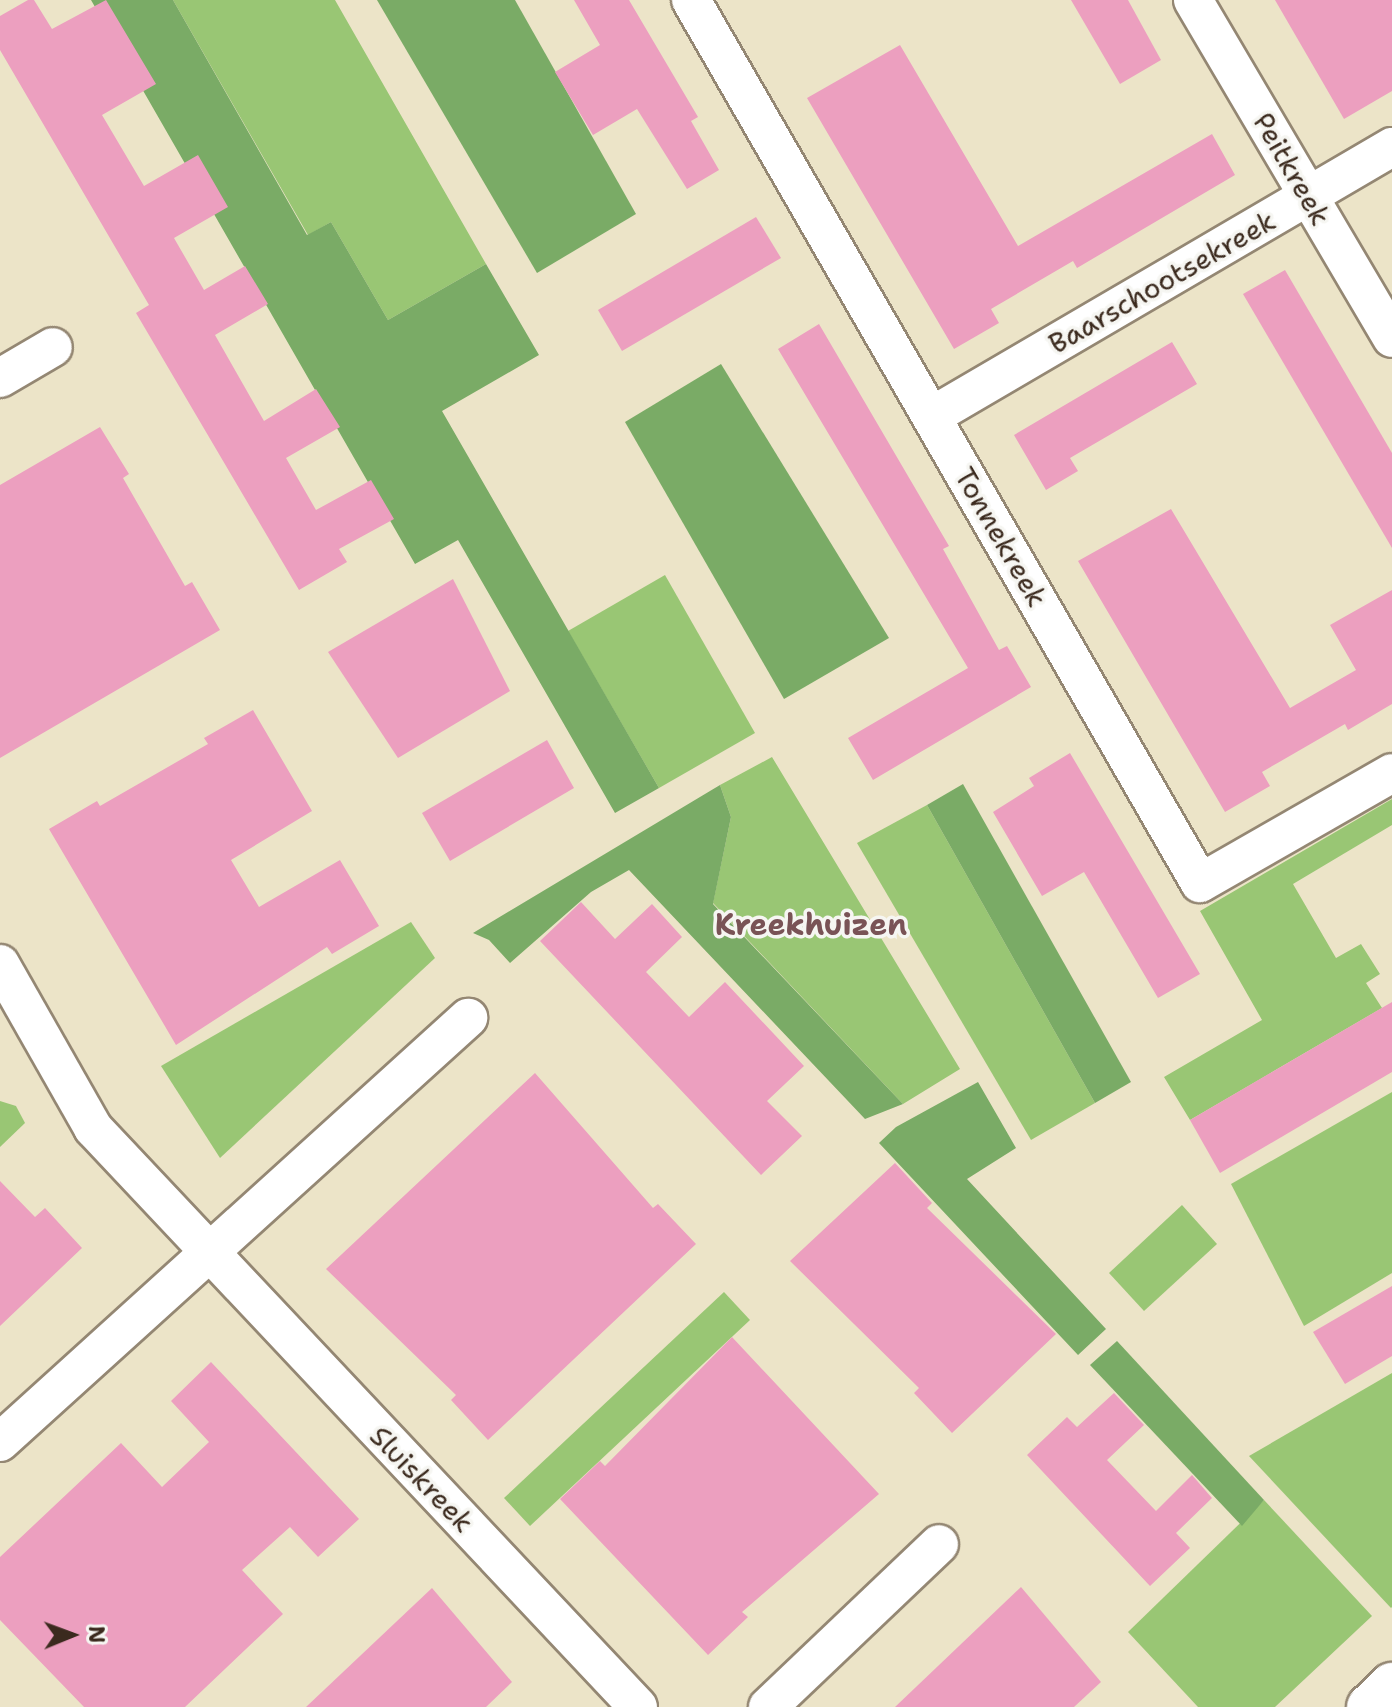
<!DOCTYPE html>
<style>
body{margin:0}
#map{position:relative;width:1392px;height:1707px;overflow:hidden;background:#ece4c8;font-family:"Shantell Sans",sans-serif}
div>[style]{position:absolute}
.green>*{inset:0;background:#99c674}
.forest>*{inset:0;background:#7aab66}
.building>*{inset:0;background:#ec9fbf}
.roads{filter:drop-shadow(2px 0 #948773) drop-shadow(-2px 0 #948773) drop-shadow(0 2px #948773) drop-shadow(0 -2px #948773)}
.street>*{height:38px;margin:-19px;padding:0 19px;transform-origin:19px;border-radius:19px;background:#fff}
.secondary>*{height:44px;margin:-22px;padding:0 22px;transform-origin:22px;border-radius:22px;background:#fff}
span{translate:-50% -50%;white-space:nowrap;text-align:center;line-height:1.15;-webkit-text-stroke:7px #f6f6f2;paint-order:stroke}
.street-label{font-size:28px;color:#3b2a1e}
.neighbourhood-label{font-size:30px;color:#795356;font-weight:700}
.north{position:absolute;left:32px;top:1595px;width:80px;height:80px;-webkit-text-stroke:6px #f6f6f2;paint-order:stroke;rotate:89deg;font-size:22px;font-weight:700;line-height:32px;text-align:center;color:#3b2a1e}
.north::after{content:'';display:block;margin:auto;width:28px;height:36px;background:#3b2a1e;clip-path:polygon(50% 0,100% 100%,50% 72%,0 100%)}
</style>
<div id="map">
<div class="green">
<div style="clip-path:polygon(173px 0,335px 0,486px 264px,388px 320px,331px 222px,308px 235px)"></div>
<div style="clip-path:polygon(665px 575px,755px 733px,659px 788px,568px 631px)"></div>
<div style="clip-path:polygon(772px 757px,960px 1069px,903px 1104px,713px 903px,731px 817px,720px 785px)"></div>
<div style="clip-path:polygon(1392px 799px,1392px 825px,1293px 884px,1336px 958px,1361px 944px,1380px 974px,1366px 983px,1382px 1008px,1190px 1120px,1164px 1077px,1262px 1020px,1200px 911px)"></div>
<div style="clip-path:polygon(927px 805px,1095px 1103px,1031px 1140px,857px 843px)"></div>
<div style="clip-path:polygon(411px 922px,435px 958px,220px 1158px,161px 1066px)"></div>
<div style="clip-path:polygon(1392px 1092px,1392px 1273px,1304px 1326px,1231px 1184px)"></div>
<div style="clip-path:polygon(0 1101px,16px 1106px,25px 1123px,0 1147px)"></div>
<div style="clip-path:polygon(1182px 1205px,1217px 1244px,1144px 1311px,1109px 1273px)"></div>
<div style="clip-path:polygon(724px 1292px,750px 1320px,530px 1526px,504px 1498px)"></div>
<div style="clip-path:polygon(1392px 1373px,1392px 1607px,1391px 1608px,1249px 1456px)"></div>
<div style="clip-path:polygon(1264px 1500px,1372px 1616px,1275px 1707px,1198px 1707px,1128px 1632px)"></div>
</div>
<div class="forest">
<div style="clip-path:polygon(91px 0,173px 0,307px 235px,331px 222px,388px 320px,486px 264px,539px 355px,442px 411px,659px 788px,615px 813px,458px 540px,415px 564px)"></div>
<div style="clip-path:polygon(377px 0,515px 0,636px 214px,537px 273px)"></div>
<div style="clip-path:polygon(721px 364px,889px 638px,784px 699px,625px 422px)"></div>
<div style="clip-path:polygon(963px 784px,1131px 1082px,1095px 1103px,927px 805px)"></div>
<div style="clip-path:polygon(720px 785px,731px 817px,713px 904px,903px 1104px,865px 1119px,629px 870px,591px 892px,510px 963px,489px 940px,473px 933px)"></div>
<div style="clip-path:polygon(978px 1082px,1016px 1148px,967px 1179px,1106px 1329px,1078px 1355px,879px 1143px,896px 1127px)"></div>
<div style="clip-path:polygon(1117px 1341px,1264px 1500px,1242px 1526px,1090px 1365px)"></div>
</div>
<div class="building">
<div style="clip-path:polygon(28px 0,34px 0,52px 29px,106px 0,156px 84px,102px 115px,144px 186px,198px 155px,228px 207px,174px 238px,204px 290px,245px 266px,268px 304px,215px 335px,264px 421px,316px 389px,340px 427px,286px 458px,316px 510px,371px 480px,394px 519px,339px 549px,347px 562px,299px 590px,136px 313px,149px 305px,0 50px,0 16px)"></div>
<div style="clip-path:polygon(574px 0,629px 0,698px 117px,691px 121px,719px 170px,687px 189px,637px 109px,593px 135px,555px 72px,600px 45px)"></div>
<div style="clip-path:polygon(1071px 0,1128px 0,1161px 60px,1120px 84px)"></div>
<div style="clip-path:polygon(1275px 0,1392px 0,1392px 91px,1344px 119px)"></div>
<div style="clip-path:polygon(900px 45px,1018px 246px,1212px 134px,1235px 175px,1077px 268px,1073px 261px,991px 309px,999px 323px,954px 349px,807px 98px)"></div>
<div style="clip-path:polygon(756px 217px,781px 258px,622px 351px,598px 310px)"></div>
<div style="clip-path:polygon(1285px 270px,1392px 453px,1392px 548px,1243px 294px)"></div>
<div style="clip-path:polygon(819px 324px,949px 546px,943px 549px,999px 650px,1007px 646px,1031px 687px,873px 780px,848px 738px,968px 668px,778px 349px)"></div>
<div style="clip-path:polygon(1172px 342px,1197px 384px,1070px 458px,1078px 471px,1046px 490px,1014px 435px)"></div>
<div style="clip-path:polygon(100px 427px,129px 474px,123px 478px,185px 586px,192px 582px,220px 630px,0 758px,0 485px)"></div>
<div style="clip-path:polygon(1171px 509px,1290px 708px,1356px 670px,1330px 625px,1392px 590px,1392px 704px,1348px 730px,1345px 724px,1262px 772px,1270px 786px,1225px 812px,1078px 561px)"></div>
<div style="clip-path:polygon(453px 579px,510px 691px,398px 758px,328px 652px)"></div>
<div style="clip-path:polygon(253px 710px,312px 811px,231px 860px,259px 907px,340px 860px,379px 926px,332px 954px,327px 947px,176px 1045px,49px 829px,97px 801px,100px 806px,208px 744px,204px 738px)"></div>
<div style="clip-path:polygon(547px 740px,574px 788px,450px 861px,422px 813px)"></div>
<div style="clip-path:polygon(1070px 753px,1200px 974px,1158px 998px,1084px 872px,1042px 896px,993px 812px,1034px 786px,1029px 778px)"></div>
<div style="clip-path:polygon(581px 902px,615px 939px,652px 904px,682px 937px,646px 972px,689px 1017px,725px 982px,804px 1066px,767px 1101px,802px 1136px,761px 1175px,540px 941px)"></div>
<div style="clip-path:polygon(1392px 1002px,1392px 1072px,1220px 1173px,1190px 1120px)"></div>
<div style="clip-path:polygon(535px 1073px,653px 1208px,658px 1204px,696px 1244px,488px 1440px,451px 1400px,456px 1395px,326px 1269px)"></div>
<div style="clip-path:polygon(895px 1163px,932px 1203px,927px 1208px,1056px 1334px,952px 1433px,914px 1393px,919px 1388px,790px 1261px)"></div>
<div style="clip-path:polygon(0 1181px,35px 1217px,45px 1208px,82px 1248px,0 1326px)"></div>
<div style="clip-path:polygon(1392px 1286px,1392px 1356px,1345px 1384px,1313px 1332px)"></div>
<div style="clip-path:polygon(732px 1337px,879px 1494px,742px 1612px,748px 1617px,708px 1655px,560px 1499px,600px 1461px,605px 1466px)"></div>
<div style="clip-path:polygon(211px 1362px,359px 1519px,318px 1557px,290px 1527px,242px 1570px,283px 1614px,185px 1707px,84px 1707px,0 1620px,0 1557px,121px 1443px,162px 1487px,209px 1442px,171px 1401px)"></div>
<div style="clip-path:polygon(1114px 1393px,1144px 1425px,1107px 1460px,1156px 1511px,1192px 1475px,1212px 1498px,1176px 1533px,1190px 1548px,1150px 1586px,1027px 1455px,1067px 1417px,1077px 1427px)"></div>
<div style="clip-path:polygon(1021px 1587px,1101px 1682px,1074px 1707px,895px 1707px)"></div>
<div style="clip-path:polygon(432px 1588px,512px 1682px,486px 1707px,306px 1707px)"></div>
</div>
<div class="roads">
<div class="street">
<div style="left:691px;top:0;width:1019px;rotate:60.04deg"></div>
<div style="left:1200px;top:883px;width:221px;rotate:-29.8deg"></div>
<div style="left:1193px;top:0;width:392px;rotate:59.5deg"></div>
<div style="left:0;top:378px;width:61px;rotate:-30.3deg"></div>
<div style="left:932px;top:416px;width:533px;rotate:-30.32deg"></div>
<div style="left:0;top:964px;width:189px;rotate:60.4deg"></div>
<div style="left:93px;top:1128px;width:795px;rotate:46.73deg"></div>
<div style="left:0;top:1442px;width:632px;rotate:-42.18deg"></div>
<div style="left:768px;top:1707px;width:236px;rotate:-43.6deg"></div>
</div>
<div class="secondary">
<div style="left:1369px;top:1707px;width:32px;rotate:-44deg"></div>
</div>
</div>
<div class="street-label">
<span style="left:1292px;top:169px;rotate:60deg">Peitkreek</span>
<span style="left:1162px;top:282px;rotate:-30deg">Baarschootsekreek</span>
<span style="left:1001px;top:537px;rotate:60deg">Tonnekreek</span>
<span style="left:422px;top:1479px;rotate:46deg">Sluiskreek</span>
</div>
<div class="neighbourhood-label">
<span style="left:811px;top:925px">Kreekhuizen</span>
</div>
<div class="north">N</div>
</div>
